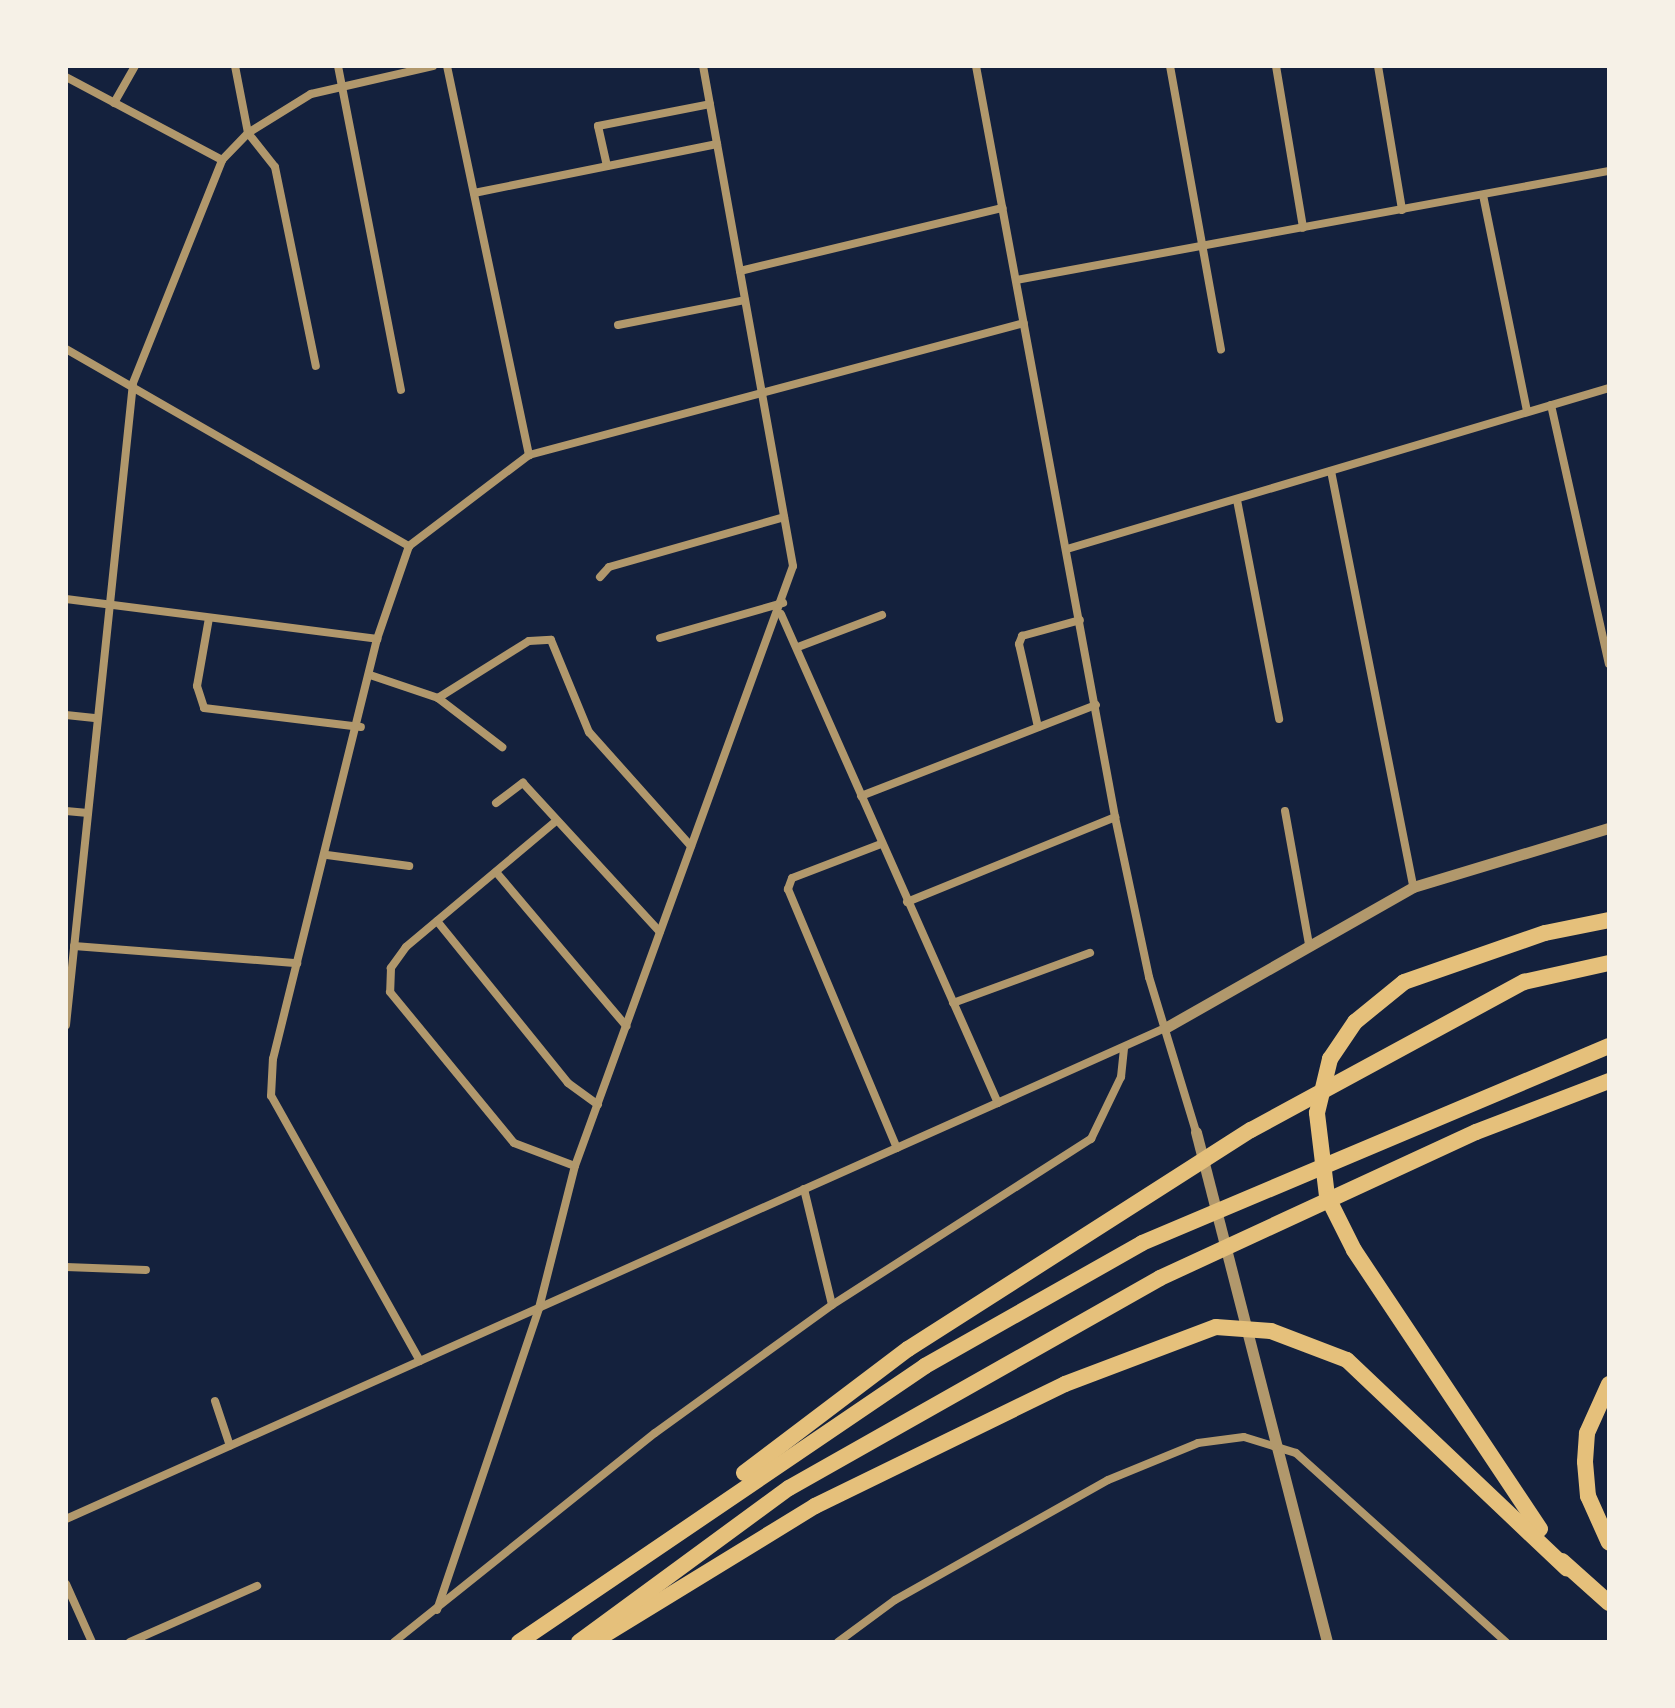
<!DOCTYPE html>
<style>
body{margin:0}
#map{position:relative;width:1675px;height:1708px;overflow:hidden;background:#14213d;font-family:Lato,sans-serif}
div>[style]{position:absolute}
.minor>*{height:8px;margin:-4px;padding:0 4px;transform-origin:4px;border-radius:4px;background:#b1986c}
.tertiary>*{height:11px;margin:-5.5px;padding:0 5.5px;transform-origin:5.5px;border-radius:5.5px;background:#b1986c}
.motorway>*{height:16px;margin:-8px;padding:0 8px;transform-origin:8px;border-radius:8px;background:#e5c07b}
span{translate:-50% -50%;white-space:nowrap;text-align:center;line-height:1.15;-webkit-text-stroke:8px #f6f1e7;paint-order:stroke}
.frame{position:absolute;inset:0;border:68px solid #f6f1e7;pointer-events:none}
</style>
<div id="map">
<div class="minor">
<div style="left:235px;top:66px;width:68px;rotate:79deg"></div>
<div style="left:248px;top:133px;width:43px;rotate:51.5deg"></div>
<div style="left:275px;top:167px;width:203px;rotate:78.4deg"></div>
<div style="left:338px;top:66px;width:330px;rotate:79deg"></div>
<div style="left:447px;top:66px;width:398px;rotate:78.1deg"></div>
<div style="left:976px;top:66px;width:764px;rotate:79.51deg"></div>
<div style="left:1115px;top:817px;width:164px;rotate:78deg"></div>
<div style="left:1149px;top:977px;width:162px;rotate:73.1deg"></div>
<div style="left:1170px;top:66px;width:288px;rotate:79.8deg"></div>
<div style="left:1276px;top:66px;width:164px;rotate:80.5deg"></div>
<div style="left:1378px;top:66px;width:146px;rotate:80.5deg"></div>
<div style="left:66px;top:77px;width:177px;rotate:28deg"></div>
<div style="left:114px;top:103px;width:43px;rotate:-60.4deg"></div>
<div style="left:607px;top:166px;width:41px;rotate:-102.7deg"></div>
<div style="left:598px;top:126px;width:114px;rotate:-11.1deg"></div>
<div style="left:474px;top:193px;width:248px;rotate:-11.4deg"></div>
<div style="left:1483px;top:195px;width:221px;rotate:78.5deg"></div>
<div style="left:740px;top:271px;width:270px;rotate:-13.5deg"></div>
<div style="left:1016px;top:280px;width:603px;rotate:-10.42deg"></div>
<div style="left:618px;top:325px;width:129px;rotate:-11.1deg"></div>
<div style="left:66px;top:349px;width:396px;rotate:29.9deg"></div>
<div style="left:1551px;top:405px;width:265px;rotate:77.4deg"></div>
<div style="left:1331px;top:471px;width:424px;rotate:78.8deg"></div>
<div style="left:1237px;top:500px;width:223px;rotate:79.1deg"></div>
<div style="left:1067px;top:549px;width:565px;rotate:-16.54deg"></div>
<div style="left:600px;top:577px;width:13px;rotate:-48deg"></div>
<div style="left:609px;top:567px;width:182px;rotate:-15.9deg"></div>
<div style="left:66px;top:599px;width:314px;rotate:7.3deg"></div>
<div style="left:781px;top:614px;width:535px;rotate:66.07deg"></div>
<div style="left:209px;top:618px;width:69px;rotate:100deg"></div>
<div style="left:197px;top:686px;width:23px;rotate:72deg"></div>
<div style="left:204px;top:708px;width:158px;rotate:6.9deg"></div>
<div style="left:660px;top:638px;width:128px;rotate:-15.9deg"></div>
<div style="left:798px;top:647px;width:90px;rotate:-20.9deg"></div>
<div style="left:370px;top:675px;width:72px;rotate:18.7deg"></div>
<div style="left:438px;top:698px;width:81px;rotate:37.4deg"></div>
<div style="left:438px;top:698px;width:107px;rotate:-32.1deg"></div>
<div style="left:529px;top:641px;width:22px;rotate:-3deg"></div>
<div style="left:551px;top:640px;width:100px;rotate:67.6deg"></div>
<div style="left:589px;top:732px;width:153px;rotate:48.2deg"></div>
<div style="left:66px;top:715px;width:31px;rotate:6deg"></div>
<div style="left:1038px;top:727px;width:85px;rotate:-102.9deg"></div>
<div style="left:1019px;top:644px;width:9px;rotate:-69deg"></div>
<div style="left:1022px;top:636px;width:60px;rotate:-15.4deg"></div>
<div style="left:861px;top:796px;width:252px;rotate:-21.2deg"></div>
<div style="left:496px;top:803px;width:34px;rotate:-37deg"></div>
<div style="left:523px;top:783px;width:202px;rotate:47.4deg"></div>
<div style="left:66px;top:811px;width:22px;rotate:5deg"></div>
<div style="left:1285px;top:811px;width:136px;rotate:79.8deg"></div>
<div style="left:556px;top:821px;width:196px;rotate:140deg"></div>
<div style="left:406px;top:947px;width:26px;rotate:126deg"></div>
<div style="left:391px;top:968px;width:24px;rotate:92deg"></div>
<div style="left:390px;top:992px;width:195px;rotate:50.6deg"></div>
<div style="left:514px;top:1143px;width:65px;rotate:20.7deg"></div>
<div style="left:881px;top:844px;width:95px;rotate:159.1deg"></div>
<div style="left:792px;top:878px;width:12px;rotate:110deg"></div>
<div style="left:788px;top:889px;width:281px;rotate:67.2deg"></div>
<div style="left:327px;top:855px;width:83px;rotate:7.6deg"></div>
<div style="left:496px;top:872px;width:202px;rotate:49.8deg"></div>
<div style="left:907px;top:902px;width:225px;rotate:-22.2deg"></div>
<div style="left:437px;top:921px;width:208px;rotate:51deg"></div>
<div style="left:568px;top:1083px;width:37px;rotate:36deg"></div>
<div style="left:74px;top:946px;width:224px;rotate:4.4deg"></div>
<div style="left:953px;top:1003px;width:146px;rotate:-20.1deg"></div>
<div style="left:66px;top:1025px;width:645px;rotate:-84.04deg"></div>
<div style="left:133px;top:383px;width:240px;rotate:-68.2deg"></div>
<div style="left:222px;top:160px;width:37px;rotate:-46deg"></div>
<div style="left:248px;top:133px;width:74px;rotate:-31.8deg"></div>
<div style="left:311px;top:94px;width:125px;rotate:-12.9deg"></div>
<div style="left:804px;top:1189px;width:119px;rotate:76.4deg"></div>
<div style="left:66px;top:1267px;width:80px;rotate:2.1deg"></div>
<div style="left:420px;top:1361px;width:304px;rotate:-119.3deg"></div>
<div style="left:271px;top:1096px;width:37px;rotate:-87deg"></div>
<div style="left:273px;top:1059px;width:433px;rotate:-76.1deg"></div>
<div style="left:377px;top:639px;width:98px;rotate:-71deg"></div>
<div style="left:409px;top:546px;width:151px;rotate:-37.2deg"></div>
<div style="left:529px;top:455px;width:512px;rotate:-14.93deg"></div>
<div style="left:215px;top:1401px;width:47px;rotate:71.6deg"></div>
<div style="left:66px;top:1519px;width:1204px;rotate:-24.07deg"></div>
<div style="left:66px;top:1584px;width:64px;rotate:65.9deg"></div>
<div style="left:437px;top:1610px;width:319px;rotate:-71.3deg"></div>
<div style="left:539px;top:1308px;width:146px;rotate:-75.8deg"></div>
<div style="left:575px;top:1166px;width:638px;rotate:-70.03deg"></div>
<div style="left:793px;top:566px;width:508px;rotate:-100.2deg"></div>
<div style="left:130px;top:1642px;width:139px;rotate:-23.8deg"></div>
<div style="left:394px;top:1642px;width:334px;rotate:-38.7deg"></div>
<div style="left:655px;top:1433px;width:218px;rotate:-35.9deg"></div>
<div style="left:832px;top:1305px;width:308px;rotate:-32.7deg"></div>
<div style="left:1091px;top:1139px;width:69px;rotate:-64.2deg"></div>
<div style="left:1121px;top:1077px;width:30px;rotate:-84deg"></div>
<div style="left:838px;top:1642px;width:71px;rotate:-36.4deg"></div>
<div style="left:895px;top:1600px;width:244px;rotate:-29.4deg"></div>
<div style="left:1108px;top:1480px;width:97px;rotate:-22.3deg"></div>
<div style="left:1198px;top:1443px;width:46px;rotate:-7.4deg"></div>
<div style="left:1244px;top:1437px;width:54px;rotate:17.1deg"></div>
<div style="left:1296px;top:1453px;width:283px;rotate:42deg"></div>
</div>
<div class="tertiary">
<div style="left:1165px;top:1028px;width:285px;rotate:-29.6deg"></div>
<div style="left:1413px;top:887px;width:205px;rotate:-16.8deg"></div>
<div style="left:1196px;top:1132px;width:527px;rotate:75.59deg"></div>
</div>
<div class="motorway">
<div style="left:1609px;top:1384px;width:54px;rotate:114.2deg"></div>
<div style="left:1587px;top:1433px;width:29px;rotate:94deg"></div>
<div style="left:1585px;top:1462px;width:34px;rotate:85deg"></div>
<div style="left:1588px;top:1496px;width:51px;rotate:65.9deg"></div>
<div style="left:744px;top:1473px;width:206px;rotate:-37.1deg"></div>
<div style="left:908px;top:1349px;width:407px;rotate:-32.6deg"></div>
<div style="left:1251px;top:1130px;width:311px;rotate:-28.5deg"></div>
<div style="left:1524px;top:982px;width:87px;rotate:-12.6deg"></div>
<div style="left:1540px;top:1529px;width:335px;rotate:-123.7deg"></div>
<div style="left:1354px;top:1250px;width:60px;rotate:-116.6deg"></div>
<div style="left:1327px;top:1196px;width:84px;rotate:-96.9deg"></div>
<div style="left:1317px;top:1113px;width:56px;rotate:-76.5deg"></div>
<div style="left:1330px;top:1059px;width:45px;rotate:-56deg"></div>
<div style="left:1355px;top:1022px;width:63px;rotate:-39.2deg"></div>
<div style="left:1404px;top:982px;width:149px;rotate:-19.2deg"></div>
<div style="left:1545px;top:933px;width:65px;rotate:-11.5deg"></div>
<div style="left:1562px;top:1561px;width:63px;rotate:41.8deg"></div>
<div style="left:598px;top:1639px;width:255px;rotate:-31.5deg"></div>
<div style="left:815px;top:1506px;width:278px;rotate:-26deg"></div>
<div style="left:1065px;top:1384px;width:161px;rotate:-20.7deg"></div>
<div style="left:1216px;top:1327px;width:55px;rotate:4.2deg"></div>
<div style="left:1271px;top:1331px;width:81px;rotate:20.9deg"></div>
<div style="left:1347px;top:1360px;width:303px;rotate:43.5deg"></div>
<div style="left:519px;top:1642px;width:491px;rotate:-34.2deg"></div>
<div style="left:925px;top:1366px;width:249px;rotate:-29.5deg"></div>
<div style="left:1142px;top:1243px;width:507px;rotate:-22.87deg"></div>
<div style="left:579px;top:1642px;width:260px;rotate:-36.3deg"></div>
<div style="left:789px;top:1488px;width:426px;rotate:-29.5deg"></div>
<div style="left:1160px;top:1278px;width:348px;rotate:-24.8deg"></div>
<div style="left:1476px;top:1132px;width:142px;rotate:-21deg"></div>
</div>
<div class="frame"></div>
</div>
